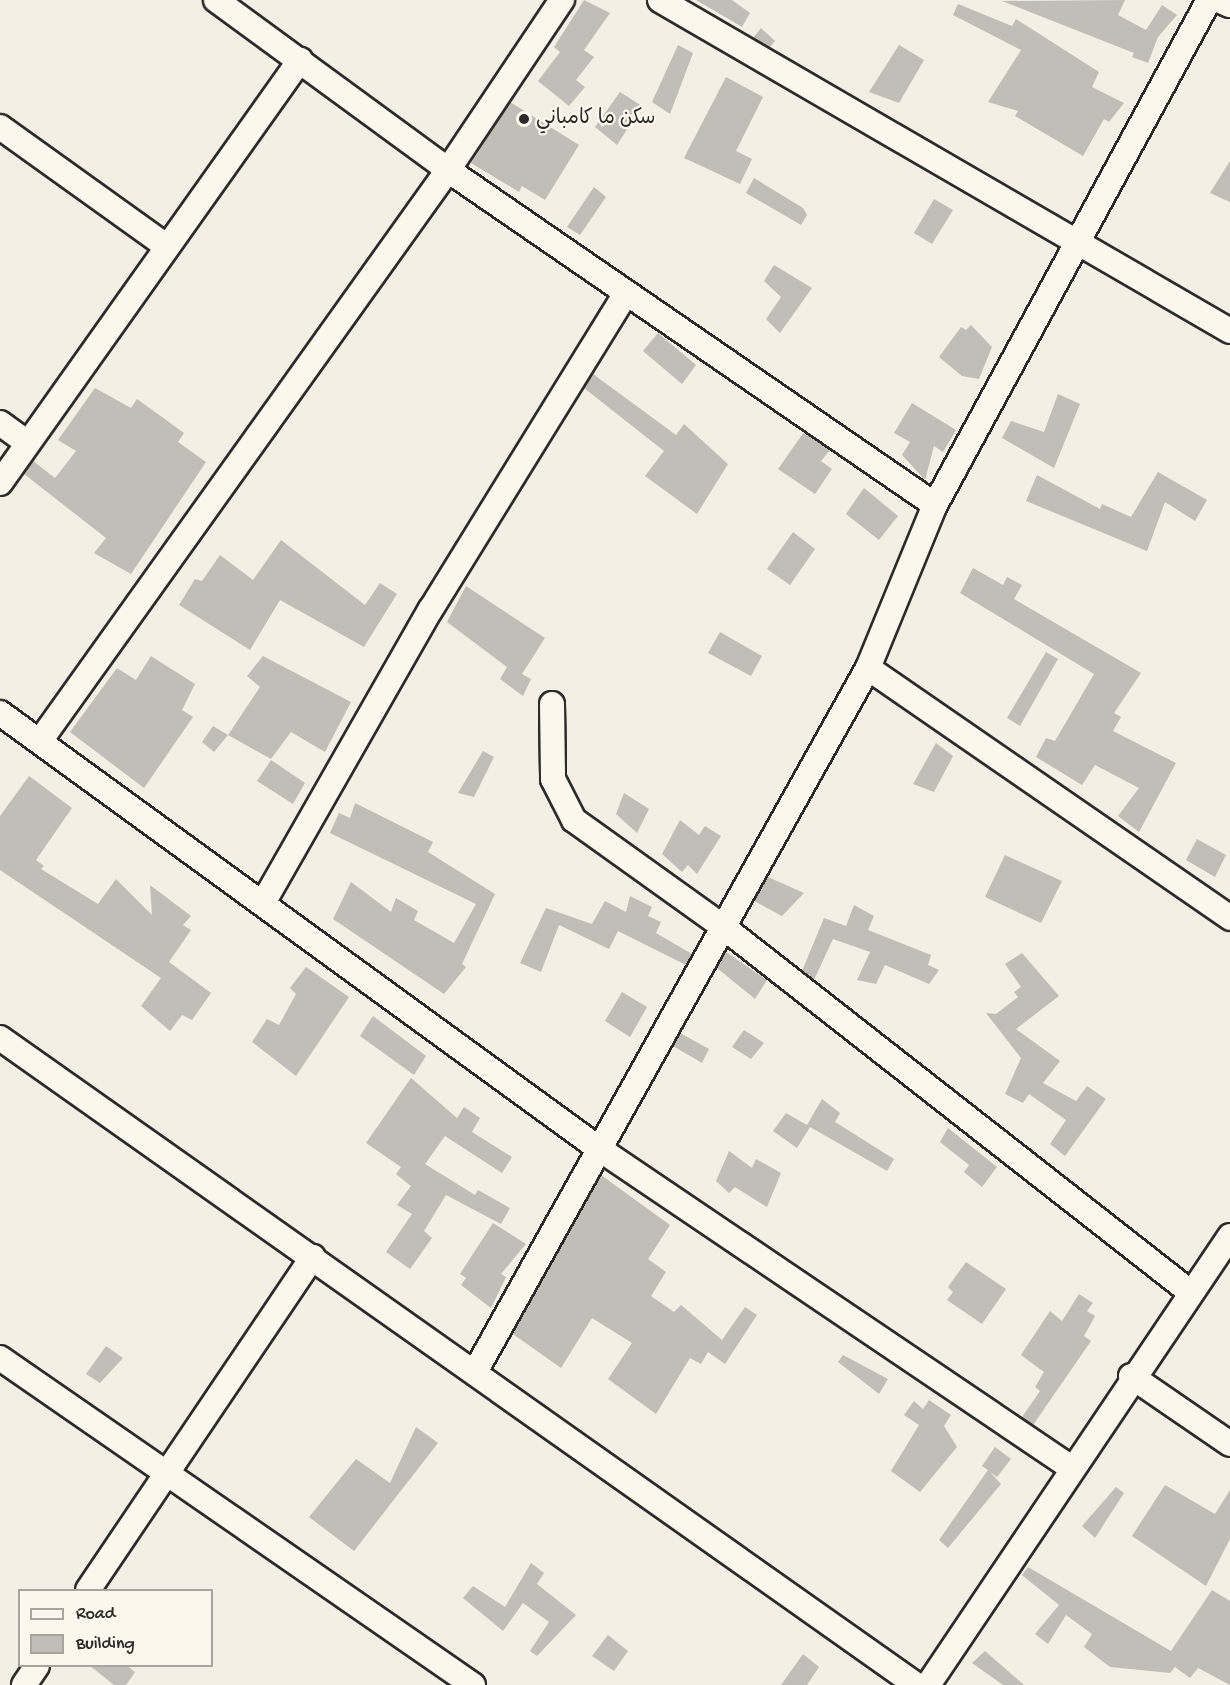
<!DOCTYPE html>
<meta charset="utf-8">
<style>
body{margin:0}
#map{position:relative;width:1230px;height:1685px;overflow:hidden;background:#f3efe4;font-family:"Gochi Hand","Playpen Sans Arabic",sans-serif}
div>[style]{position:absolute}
.building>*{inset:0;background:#c0beb6}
.roads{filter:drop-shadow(2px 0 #2b2b2b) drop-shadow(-2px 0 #2b2b2b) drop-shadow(0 2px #2b2b2b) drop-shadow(0 -2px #2b2b2b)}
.minor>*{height:24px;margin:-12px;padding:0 12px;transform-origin:12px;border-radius:12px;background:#fbf7ec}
.dots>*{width:16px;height:16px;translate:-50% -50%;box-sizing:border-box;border:3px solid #fbf7ec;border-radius:50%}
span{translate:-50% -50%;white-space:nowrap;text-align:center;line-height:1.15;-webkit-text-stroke:4.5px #fbf7ec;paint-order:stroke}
.poi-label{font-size:20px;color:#2b2b2b}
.left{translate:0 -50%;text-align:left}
.legend{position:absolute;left:18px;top:1589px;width:195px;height:78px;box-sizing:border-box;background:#fbf7ec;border:2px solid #a8a59f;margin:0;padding:8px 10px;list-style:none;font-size:18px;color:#2b2b2b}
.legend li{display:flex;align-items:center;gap:12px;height:30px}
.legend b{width:30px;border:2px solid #a8a59f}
</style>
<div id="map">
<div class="building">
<div style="clip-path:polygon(584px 0,610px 13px,584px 50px,594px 57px,576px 80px,585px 87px,569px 106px,538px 81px,560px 52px,554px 47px)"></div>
<div style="clip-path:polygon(696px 0,732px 0,750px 13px,742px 27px)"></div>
<div style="clip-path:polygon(1125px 0,1118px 15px,1146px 30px,1162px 5px,1177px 15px,1158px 37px,1148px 63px,1132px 57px,1134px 53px,1002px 1px)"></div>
<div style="clip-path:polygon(958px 4px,1012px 26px,1016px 19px,1099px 72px,1092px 87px,1124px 103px,1109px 122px,1104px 119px,1083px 156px,1015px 116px,1018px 111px,988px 102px,1021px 50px,953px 15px)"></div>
<div style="clip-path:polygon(761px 28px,775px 41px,770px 47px,753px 38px)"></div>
<div style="clip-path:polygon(678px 45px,693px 53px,670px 114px,652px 102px)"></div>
<div style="clip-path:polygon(899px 45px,924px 60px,899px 103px,869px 92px)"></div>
<div style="clip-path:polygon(726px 77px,763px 97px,736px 151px,752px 159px,740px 184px,684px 158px)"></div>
<div style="clip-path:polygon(620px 92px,642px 106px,617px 145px,595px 127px)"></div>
<div style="clip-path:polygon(510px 102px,579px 145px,545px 200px,522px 186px,519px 192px,471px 163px)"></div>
<div style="clip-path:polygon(1230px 161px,1230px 202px,1210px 193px)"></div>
<div style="clip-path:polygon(754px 178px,803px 208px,807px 215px,801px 225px,746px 193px)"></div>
<div style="clip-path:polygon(594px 187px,606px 197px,580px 235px,567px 227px)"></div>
<div style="clip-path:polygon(934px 199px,953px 210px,932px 244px,914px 233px)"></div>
<div style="clip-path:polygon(774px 265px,812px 288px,780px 333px,766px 319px,781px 297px,764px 281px)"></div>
<div style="clip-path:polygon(971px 325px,992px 347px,979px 379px,962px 376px,939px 357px,961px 327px,966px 330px)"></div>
<div style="clip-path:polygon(658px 333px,696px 365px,682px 384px,643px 351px)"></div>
<div style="clip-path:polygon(593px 374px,676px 435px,684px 424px,728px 464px,697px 514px,645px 476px,664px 451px,584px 388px)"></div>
<div style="clip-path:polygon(95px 388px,131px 408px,137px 399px,184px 433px,178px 442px,206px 462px,131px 574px,94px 553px,106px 538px,24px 474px,33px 461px,55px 478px,76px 451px,58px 440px)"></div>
<div style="clip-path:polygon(1058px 394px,1080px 404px,1054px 468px,1002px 438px,1011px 421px,1044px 432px)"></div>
<div style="clip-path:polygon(912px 403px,956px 430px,943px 452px,934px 446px,925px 480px,902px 455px,910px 442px,894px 433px)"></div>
<div style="clip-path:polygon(804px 432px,830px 450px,821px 461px,832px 469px,815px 494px,778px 469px)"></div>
<div style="clip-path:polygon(1158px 472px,1207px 500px,1195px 521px,1165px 502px,1147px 551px,1026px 501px,1037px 475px,1100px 509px,1102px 504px,1131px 517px)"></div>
<div style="clip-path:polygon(864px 488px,898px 516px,879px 540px,846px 514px)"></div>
<div style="clip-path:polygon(793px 532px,815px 549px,790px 585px,767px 569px)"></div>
<div style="clip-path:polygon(281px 540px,365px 605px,380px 583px,397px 594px,364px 647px,280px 600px,250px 650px,179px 605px,195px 579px,202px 581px,220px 555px,253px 580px)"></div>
<div style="clip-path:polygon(973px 568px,1003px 585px,1007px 577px,1022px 585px,1014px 599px,1141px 673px,1114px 713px,1121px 717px,1113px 731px,1176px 763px,1139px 832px,1118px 816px,1139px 788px,1095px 765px,1082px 785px,1036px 757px,1046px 738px,1055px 741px,1094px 674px,960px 593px)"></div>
<div style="clip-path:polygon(466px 586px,545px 638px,522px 674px,531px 679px,523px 696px,500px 679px,507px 667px,447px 622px)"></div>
<div style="clip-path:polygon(720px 632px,762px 656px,751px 676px,708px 653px)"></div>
<div style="clip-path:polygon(1046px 652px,1058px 659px,1020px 726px,1007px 718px)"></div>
<div style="clip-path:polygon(151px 656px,195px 684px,182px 710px,193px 717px,144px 788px,70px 732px,117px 668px,136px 680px)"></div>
<div style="clip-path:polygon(263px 656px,351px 702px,325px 752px,291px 732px,271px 759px,228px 735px,260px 687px,247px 676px)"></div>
<div style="clip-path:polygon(213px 726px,228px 735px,214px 752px,202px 742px)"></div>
<div style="clip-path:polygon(936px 743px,953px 756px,934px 792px,913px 784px)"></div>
<div style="clip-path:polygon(483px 751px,494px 757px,474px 797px,458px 793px)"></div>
<div style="clip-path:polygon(271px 760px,305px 783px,293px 804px,257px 781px)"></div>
<div style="clip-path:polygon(29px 776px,72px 808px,36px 860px,44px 866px,41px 869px,98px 904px,116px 879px,152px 915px,150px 885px,191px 916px,183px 925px,191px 930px,169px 962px,211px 993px,192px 1020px,182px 1015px,170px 1031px,141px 1006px,161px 978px,0 870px,0 816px)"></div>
<div style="clip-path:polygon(624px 793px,649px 809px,637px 833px,616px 814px)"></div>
<div style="clip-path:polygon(355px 803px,433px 842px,428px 852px,495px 894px,462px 964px,466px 967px,444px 994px,333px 919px,351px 882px,391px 912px,396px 898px,418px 911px,414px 920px,454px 943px,476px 904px,330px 833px,339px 813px,350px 818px)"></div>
<div style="clip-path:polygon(680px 820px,699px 835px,705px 826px,721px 836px,697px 874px,688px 865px,682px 872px,662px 854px)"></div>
<div style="clip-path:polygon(1197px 839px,1226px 855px,1215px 877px,1186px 860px)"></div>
<div style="clip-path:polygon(1005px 855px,1062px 881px,1041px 923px,985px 897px)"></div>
<div style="clip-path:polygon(768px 877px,804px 893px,782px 916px,754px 901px)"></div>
<div style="clip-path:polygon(630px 896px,652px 907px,648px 916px,661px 922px,656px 933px,692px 954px,686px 965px,618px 931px,609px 949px,559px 925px,541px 972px,520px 963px,546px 908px,592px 924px,605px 901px,626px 912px)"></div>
<div style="clip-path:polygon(854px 905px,874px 916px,868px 930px,931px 955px,928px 965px,939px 970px,929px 984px,885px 965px,876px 984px,857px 980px,870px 952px,833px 939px,814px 980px,802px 971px,824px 918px,846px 926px)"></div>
<div style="clip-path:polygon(726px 952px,767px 980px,755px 999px,717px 968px)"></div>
<div style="clip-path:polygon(1022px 953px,1059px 996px,1016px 1029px,1060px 1061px,1043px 1083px,1076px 1101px,1087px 1086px,1106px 1099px,1065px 1156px,1050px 1144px,1066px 1120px,1029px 1094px,1023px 1103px,1005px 1094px,1021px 1058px,986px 1013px,996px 1014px,1018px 997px,1014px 992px,1021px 987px,1005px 964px)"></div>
<div style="clip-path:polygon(306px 967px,349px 997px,296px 1076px,252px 1042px,267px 1019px,279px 1025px,296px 994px,290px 988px)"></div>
<div style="clip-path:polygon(622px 992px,647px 1007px,630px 1037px,605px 1021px)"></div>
<div style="clip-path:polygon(373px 1016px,426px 1056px,414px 1075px,360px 1036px)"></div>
<div style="clip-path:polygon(744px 1030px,764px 1043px,751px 1059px,732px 1047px)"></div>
<div style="clip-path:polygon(680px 1033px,709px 1049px,702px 1063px,673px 1046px)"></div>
<div style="clip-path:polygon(411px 1078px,457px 1118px,464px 1107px,480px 1118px,472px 1132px,512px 1157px,502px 1173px,445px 1136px,425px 1164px,475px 1195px,478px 1190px,510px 1208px,501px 1224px,446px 1195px,424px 1231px,432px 1238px,410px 1269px,386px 1252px,412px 1214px,397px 1205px,411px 1186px,396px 1174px,401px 1167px,366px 1143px)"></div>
<div style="clip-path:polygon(822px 1099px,840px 1113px,835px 1122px,894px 1159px,887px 1171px,810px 1127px,797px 1148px,773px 1131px,786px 1113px,807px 1125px)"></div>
<div style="clip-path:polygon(948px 1128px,997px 1167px,982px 1187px,964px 1172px,969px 1165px,940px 1142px)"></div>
<div style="clip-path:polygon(729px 1151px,752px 1168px,756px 1159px,781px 1173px,767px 1207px,735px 1187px,729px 1193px,716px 1181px)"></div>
<div style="clip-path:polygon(601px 1175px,670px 1225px,648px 1259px,666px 1272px,651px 1296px,674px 1312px,681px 1305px,722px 1340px,745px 1307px,757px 1315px,725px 1364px,708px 1352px,701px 1364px,690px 1358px,656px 1414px,608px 1379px,632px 1343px,592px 1318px,561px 1368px,513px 1334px)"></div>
<div style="clip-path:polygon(493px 1223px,526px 1244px,501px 1274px,506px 1277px,491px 1308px,461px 1285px,466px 1278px,460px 1274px)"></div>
<div style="clip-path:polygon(966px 1262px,1006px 1289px,982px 1324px,947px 1300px,953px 1292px,948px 1287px)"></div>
<div style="clip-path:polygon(1079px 1294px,1093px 1303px,1087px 1311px,1095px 1316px,1084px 1336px,1091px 1341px,1033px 1425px,1022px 1417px,1040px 1391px,1035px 1387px,1044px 1372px,1021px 1355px,1050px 1311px,1062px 1321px)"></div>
<div style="clip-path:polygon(106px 1346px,123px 1358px,100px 1383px,86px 1374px)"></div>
<div style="clip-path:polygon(843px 1355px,888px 1379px,879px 1394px,838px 1362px)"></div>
<div style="clip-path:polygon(929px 1400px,951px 1415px,944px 1426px,957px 1447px,920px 1492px,891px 1471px,919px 1425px,904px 1415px,914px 1401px,923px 1409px)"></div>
<div style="clip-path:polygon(416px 1427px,438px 1443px,354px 1551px,309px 1517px,356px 1459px,390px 1483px)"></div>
<div style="clip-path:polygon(995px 1447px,1011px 1459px,997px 1477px,990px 1472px,1001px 1484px,948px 1548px,939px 1540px,988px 1470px,982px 1466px)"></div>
<div style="clip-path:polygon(1165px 1485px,1215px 1514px,1230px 1490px,1230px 1539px,1206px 1586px,1132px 1536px)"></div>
<div style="clip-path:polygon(1116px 1487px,1124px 1493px,1095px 1538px,1082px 1526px)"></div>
<div style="clip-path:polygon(531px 1563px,544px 1573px,537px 1584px,576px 1615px,537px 1656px,530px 1651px,549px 1622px,523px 1603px,503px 1631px,463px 1598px,473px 1586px,505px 1607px)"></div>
<div style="clip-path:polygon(1028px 1567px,1171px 1651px,1212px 1590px,1230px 1601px,1230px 1685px,1198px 1668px,1190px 1678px,1175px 1667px,1170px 1673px,1110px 1667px,1084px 1647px,1092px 1634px,1066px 1615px,1048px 1644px,1035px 1634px,1059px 1605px,1022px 1575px)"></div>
<div style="clip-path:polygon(608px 1635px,628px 1651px,614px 1671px,592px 1656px)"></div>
<div style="clip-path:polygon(985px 1651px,1024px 1685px,1003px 1685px,972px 1663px)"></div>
<div style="clip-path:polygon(803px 1654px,819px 1667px,807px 1685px,781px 1685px)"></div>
<div style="clip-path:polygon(89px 1665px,126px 1665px,135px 1672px,126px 1685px,114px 1685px)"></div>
</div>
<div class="roads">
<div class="minor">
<div style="left:216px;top:0;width:288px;rotate:36.2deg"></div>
<div style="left:448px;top:170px;width:591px;rotate:34.52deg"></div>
<div style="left:660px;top:0;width:659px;rotate:30.14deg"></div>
<div style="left:1218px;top:0;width:13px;rotate:23deg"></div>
<div style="left:0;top:127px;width:203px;rotate:35.6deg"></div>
<div style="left:0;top:423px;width:34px;rotate:36deg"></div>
<div style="left:0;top:483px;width:519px;rotate:-54.65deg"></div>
<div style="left:868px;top:668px;width:440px;rotate:34.6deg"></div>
<div style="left:552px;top:704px;width:75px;rotate:89.2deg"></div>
<div style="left:553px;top:779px;width:46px;rotate:62.9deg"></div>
<div style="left:574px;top:820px;width:182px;rotate:35.6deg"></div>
<div style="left:722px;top:926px;width:594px;rotate:38.03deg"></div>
<div style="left:0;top:713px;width:739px;rotate:36.03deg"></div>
<div style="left:598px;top:1148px;width:570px;rotate:34.05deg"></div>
<div style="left:40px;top:741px;width:702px;rotate:-54.45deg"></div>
<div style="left:448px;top:170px;width:205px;rotate:-56.2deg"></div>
<div style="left:263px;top:903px;width:339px;rotate:-60.3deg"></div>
<div style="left:431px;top:609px;width:371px;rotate:-58.3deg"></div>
<div style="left:0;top:1038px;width:1121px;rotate:35.23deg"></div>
<div style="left:0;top:1358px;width:575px;rotate:34.66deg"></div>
<div style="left:475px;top:1372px;width:806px;rotate:-60.83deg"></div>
<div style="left:868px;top:668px;width:176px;rotate:-67.7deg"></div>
<div style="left:935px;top:505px;width:575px;rotate:-61.52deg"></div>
<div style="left:1131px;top:1376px;width:120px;rotate:34.5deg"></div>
<div style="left:88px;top:1590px;width:402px;rotate:-56deg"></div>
<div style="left:24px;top:1685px;width:23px;rotate:-56deg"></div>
<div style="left:928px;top:1685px;width:541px;rotate:-56.07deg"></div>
</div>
</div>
<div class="dots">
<div style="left:524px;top:119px;background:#2b2b2b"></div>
</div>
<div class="poi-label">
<span class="left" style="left:536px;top:119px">سكن ما كامباني</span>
</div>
<ul class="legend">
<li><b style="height:8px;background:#fbf7ec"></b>Road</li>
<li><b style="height:16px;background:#c0beb6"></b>Building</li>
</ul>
</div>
